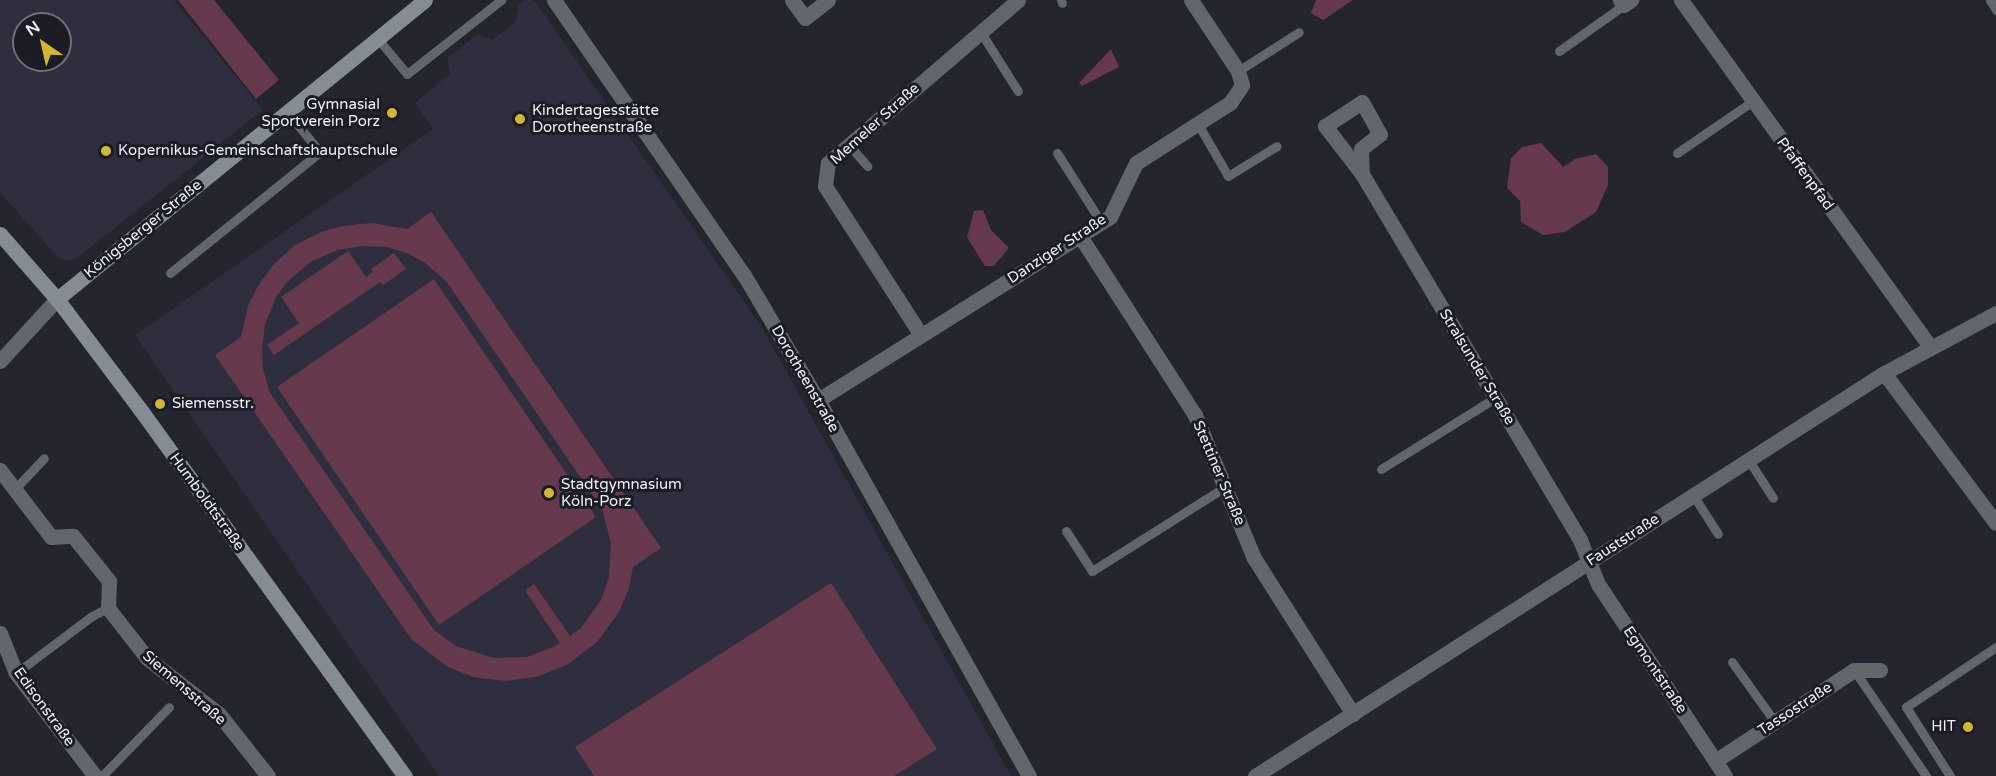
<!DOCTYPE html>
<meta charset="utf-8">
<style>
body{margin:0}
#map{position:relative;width:1996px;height:776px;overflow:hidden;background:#25252f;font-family:"Varela Round",sans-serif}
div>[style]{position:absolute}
.built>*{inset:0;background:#2e2e3e}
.green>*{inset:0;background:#67394e}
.lane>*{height:9px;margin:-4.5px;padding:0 4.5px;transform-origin:4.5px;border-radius:4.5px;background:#63676c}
.street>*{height:15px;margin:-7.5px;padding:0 7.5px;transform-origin:7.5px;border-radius:7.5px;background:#63676c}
.secondary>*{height:15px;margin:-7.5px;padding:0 7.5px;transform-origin:7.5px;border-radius:7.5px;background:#868c93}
.dots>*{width:16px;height:16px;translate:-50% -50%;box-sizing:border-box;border:3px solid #1b1c25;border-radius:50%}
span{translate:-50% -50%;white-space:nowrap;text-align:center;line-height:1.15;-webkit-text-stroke:6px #1b1c25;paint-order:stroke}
.poi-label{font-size:15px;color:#edeef5}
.right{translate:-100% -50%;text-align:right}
.left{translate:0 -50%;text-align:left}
.street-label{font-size:15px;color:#edeef5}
.north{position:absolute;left:12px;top:12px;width:60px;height:60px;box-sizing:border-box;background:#1b1c25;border:2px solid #6f7078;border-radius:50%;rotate:326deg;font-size:16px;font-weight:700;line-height:24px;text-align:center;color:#edeef5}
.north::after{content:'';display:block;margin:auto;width:21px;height:27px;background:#d4b635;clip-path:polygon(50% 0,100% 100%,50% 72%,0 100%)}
</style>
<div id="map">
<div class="built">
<div style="clip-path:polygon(evenodd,0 0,174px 0,263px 110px,82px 254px,72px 260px,64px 261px,58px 257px,0 193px,0 0,24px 24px,60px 24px,60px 60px,24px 60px,24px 24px)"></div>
<div style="clip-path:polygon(524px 0,534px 0,555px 30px,761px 326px,1011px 776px,439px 776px,135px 335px,433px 129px,415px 103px,450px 74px,447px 58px,478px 34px,492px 40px,515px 23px,519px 4px)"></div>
</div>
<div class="green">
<div style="clip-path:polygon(178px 0,214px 0,279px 80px,256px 99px)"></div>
<div style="clip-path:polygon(1316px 0,1353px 0,1323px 20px,1311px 13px)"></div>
<div style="clip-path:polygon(1111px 49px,1119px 67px,1082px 86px,1079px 83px)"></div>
<div style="clip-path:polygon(1541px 143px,1563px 167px,1575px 159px,1596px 154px,1608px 167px,1608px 185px,1596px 212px,1565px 232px,1543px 235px,1521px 222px,1520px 201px,1507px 188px,1511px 158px,1522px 147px)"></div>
<div style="clip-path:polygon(983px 210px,991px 230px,1009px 248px,994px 266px,985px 266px,967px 237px,974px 211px)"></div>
<div style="clip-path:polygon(evenodd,431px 212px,661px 548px,633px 567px,629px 588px,619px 612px,597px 642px,567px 665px,536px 677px,506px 681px,473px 677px,448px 667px,412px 640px,215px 355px,241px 337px,248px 306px,258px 286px,273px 265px,295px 245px,321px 232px,342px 226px,372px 223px,407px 229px,431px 212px,361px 246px,388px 247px,409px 254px,425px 263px,447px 282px,602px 509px,611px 543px,609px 577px,601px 600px,581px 628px,570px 636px,534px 584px,525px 590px,560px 643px,553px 647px,527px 657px,494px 658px,456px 646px,434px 630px,270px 393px,263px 369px,262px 347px,265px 325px,276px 297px,287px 282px,312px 261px,338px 250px,361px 246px)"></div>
<div style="clip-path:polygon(348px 251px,366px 277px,373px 272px,371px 269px,394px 253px,406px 269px,383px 285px,380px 282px,274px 355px,267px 345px,299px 323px,281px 297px)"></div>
<div style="clip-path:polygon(434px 279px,596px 517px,439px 625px,277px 387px)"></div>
<div style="clip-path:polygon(831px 583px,937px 749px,894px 776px,594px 776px,575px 747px)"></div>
</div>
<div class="lane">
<div style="left:1061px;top:0;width:3px;rotate:72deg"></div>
<div style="left:1990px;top:0;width:12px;rotate:59deg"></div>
<div style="left:980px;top:31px;width:71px;rotate:57.7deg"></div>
<div style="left:378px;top:39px;width:45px;rotate:50.4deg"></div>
<div style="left:407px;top:74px;width:120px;rotate:-38.2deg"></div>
<div style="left:1559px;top:51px;width:80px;rotate:-35.3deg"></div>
<div style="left:1238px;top:71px;width:72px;rotate:-32.6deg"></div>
<div style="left:1198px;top:124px;width:60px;rotate:60deg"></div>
<div style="left:1228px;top:176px;width:57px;rotate:-31.5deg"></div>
<div style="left:849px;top:145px;width:28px;rotate:49deg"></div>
<div style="left:1057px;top:153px;width:82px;rotate:57.5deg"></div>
<div style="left:1677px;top:153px;width:92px;rotate:-34.4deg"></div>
<div style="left:170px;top:273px;width:193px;rotate:-38.9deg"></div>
<div style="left:320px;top:152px;width:50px;rotate:-129.4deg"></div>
<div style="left:1748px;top:459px;width:46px;rotate:57.3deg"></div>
<div style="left:1381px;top:469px;width:134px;rotate:-31.9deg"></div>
<div style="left:15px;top:489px;width:42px;rotate:-46.9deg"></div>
<div style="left:1693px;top:495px;width:46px;rotate:57.3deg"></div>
<div style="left:1066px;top:531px;width:48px;rotate:57deg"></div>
<div style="left:1092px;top:571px;width:157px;rotate:-32.3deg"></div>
<div style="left:1732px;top:662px;width:74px;rotate:54.4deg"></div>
<div style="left:1854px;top:670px;width:128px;rotate:55.8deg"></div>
<div style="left:16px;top:673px;width:95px;rotate:-36.9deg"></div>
<div style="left:92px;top:616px;width:18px;rotate:-27deg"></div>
<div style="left:102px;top:776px;width:96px;rotate:-45.8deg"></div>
<div style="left:1950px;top:776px;width:82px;rotate:-122.5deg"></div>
<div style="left:1906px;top:707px;width:108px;rotate:-33.7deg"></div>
</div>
<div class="street">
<div style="left:554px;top:0;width:334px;rotate:55.4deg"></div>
<div style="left:744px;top:275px;width:145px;rotate:59.4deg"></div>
<div style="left:818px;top:400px;width:431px;rotate:60.7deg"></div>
<div style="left:792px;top:0;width:22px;rotate:54deg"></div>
<div style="left:805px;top:18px;width:29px;rotate:-38deg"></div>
<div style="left:1620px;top:0;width:6px;rotate:51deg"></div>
<div style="left:1624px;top:5px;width:9px;rotate:-36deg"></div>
<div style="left:1681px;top:0;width:427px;rotate:54.3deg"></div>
<div style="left:1362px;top:174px;width:61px;rotate:-127.6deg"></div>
<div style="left:1325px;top:126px;width:44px;rotate:-33deg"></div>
<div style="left:1362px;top:102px;width:37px;rotate:61deg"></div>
<div style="left:1380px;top:134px;width:24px;rotate:142deg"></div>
<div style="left:1361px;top:149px;width:25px;rotate:88deg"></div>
<div style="left:1362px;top:174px;width:426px;rotate:59.2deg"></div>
<div style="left:1580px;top:540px;width:48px;rotate:67.8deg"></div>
<div style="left:1598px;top:584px;width:230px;rotate:56.5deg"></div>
<div style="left:1080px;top:236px;width:213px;rotate:57.3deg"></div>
<div style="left:1195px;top:415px;width:155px;rotate:67.6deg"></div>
<div style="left:1254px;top:558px;width:185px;rotate:57.6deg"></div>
<div style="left:921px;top:335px;width:177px;rotate:-122.8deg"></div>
<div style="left:825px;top:186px;width:23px;rotate:-83deg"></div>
<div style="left:828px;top:163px;width:250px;rotate:-40.6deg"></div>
<div style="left:0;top:361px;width:84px;rotate:-47.4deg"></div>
<div style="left:1884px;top:373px;width:187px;rotate:53.3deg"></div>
<div style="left:818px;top:400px;width:345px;rotate:-32.1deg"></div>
<div style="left:1110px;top:217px;width:60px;rotate:-64.3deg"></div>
<div style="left:1136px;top:163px;width:112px;rotate:-32.6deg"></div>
<div style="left:1230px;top:103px;width:22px;rotate:-56deg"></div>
<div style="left:1242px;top:85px;width:15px;rotate:-106deg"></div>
<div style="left:1238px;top:71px;width:85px;rotate:-123.5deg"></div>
<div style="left:0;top:470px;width:84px;rotate:52.7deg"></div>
<div style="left:51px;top:537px;width:22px;rotate:-3deg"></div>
<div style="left:73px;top:536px;width:58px;rotate:51.3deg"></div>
<div style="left:109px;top:581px;width:27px;rotate:92deg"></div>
<div style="left:108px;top:608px;width:63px;rotate:52deg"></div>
<div style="left:147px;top:658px;width:91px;rotate:37.9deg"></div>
<div style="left:219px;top:714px;width:79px;rotate:51.7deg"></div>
<div style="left:0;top:633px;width:43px;rotate:68.2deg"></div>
<div style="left:16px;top:673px;width:130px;rotate:52.5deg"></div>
<div style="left:1715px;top:761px;width:166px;rotate:-33.2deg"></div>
<div style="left:1854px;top:670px;width:26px"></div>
<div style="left:1255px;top:776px;width:747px;rotate:-32.65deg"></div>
<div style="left:1884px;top:373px;width:127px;rotate:-28.2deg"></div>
</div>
<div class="secondary">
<div style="left:0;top:234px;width:86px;rotate:48.8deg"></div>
<div style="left:57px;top:299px;width:138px;rotate:53deg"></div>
<div style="left:140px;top:409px;width:453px;rotate:54.2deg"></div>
<div style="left:57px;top:299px;width:474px;rotate:-39.1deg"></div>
</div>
<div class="dots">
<div style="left:392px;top:113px;background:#d4b635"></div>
<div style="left:520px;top:119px;background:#d4b635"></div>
<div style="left:106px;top:151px;background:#d4b635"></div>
<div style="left:160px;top:404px;background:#d4b635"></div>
<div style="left:549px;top:493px;background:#d4b635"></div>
<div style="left:1968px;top:727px;background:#d4b635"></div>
</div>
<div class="poi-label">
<span class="right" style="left:380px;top:113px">Gymnasial<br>Sportverein Porz</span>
<span class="left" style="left:532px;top:119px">Kindertagesstätte<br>Dorotheenstraße</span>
<span class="left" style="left:118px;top:151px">Kopernikus-Gemeinschaftshauptschule</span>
<span class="left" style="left:172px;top:404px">Siemensstr.</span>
<span class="left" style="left:561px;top:493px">Stadtgymnasium<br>Köln-Porz</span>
<span class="right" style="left:1956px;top:727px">HIT</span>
</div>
<div class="street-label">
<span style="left:875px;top:124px;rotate:-42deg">Memeler Straße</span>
<span style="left:1805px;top:174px;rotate:54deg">Pfaffenpfad</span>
<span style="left:143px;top:229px;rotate:-39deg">Königsberger Straße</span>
<span style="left:1057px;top:249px;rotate:-33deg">Danziger Straße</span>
<span style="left:1477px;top:367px;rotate:59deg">Stralsunder Straße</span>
<span style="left:805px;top:379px;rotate:60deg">Dorotheenstraße</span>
<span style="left:1219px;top:473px;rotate:67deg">Stettiner Straße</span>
<span style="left:207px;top:502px;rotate:54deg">Humboldtstraße</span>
<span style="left:1623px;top:540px;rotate:-33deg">Fauststraße</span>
<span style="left:1655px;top:670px;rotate:56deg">Egmontstraße</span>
<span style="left:184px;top:688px;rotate:41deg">Siemensstraße</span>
<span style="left:44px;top:707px;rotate:54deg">Edisonstraße</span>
<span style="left:1795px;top:709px;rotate:-33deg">Tassostraße</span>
</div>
<div class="north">N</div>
</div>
